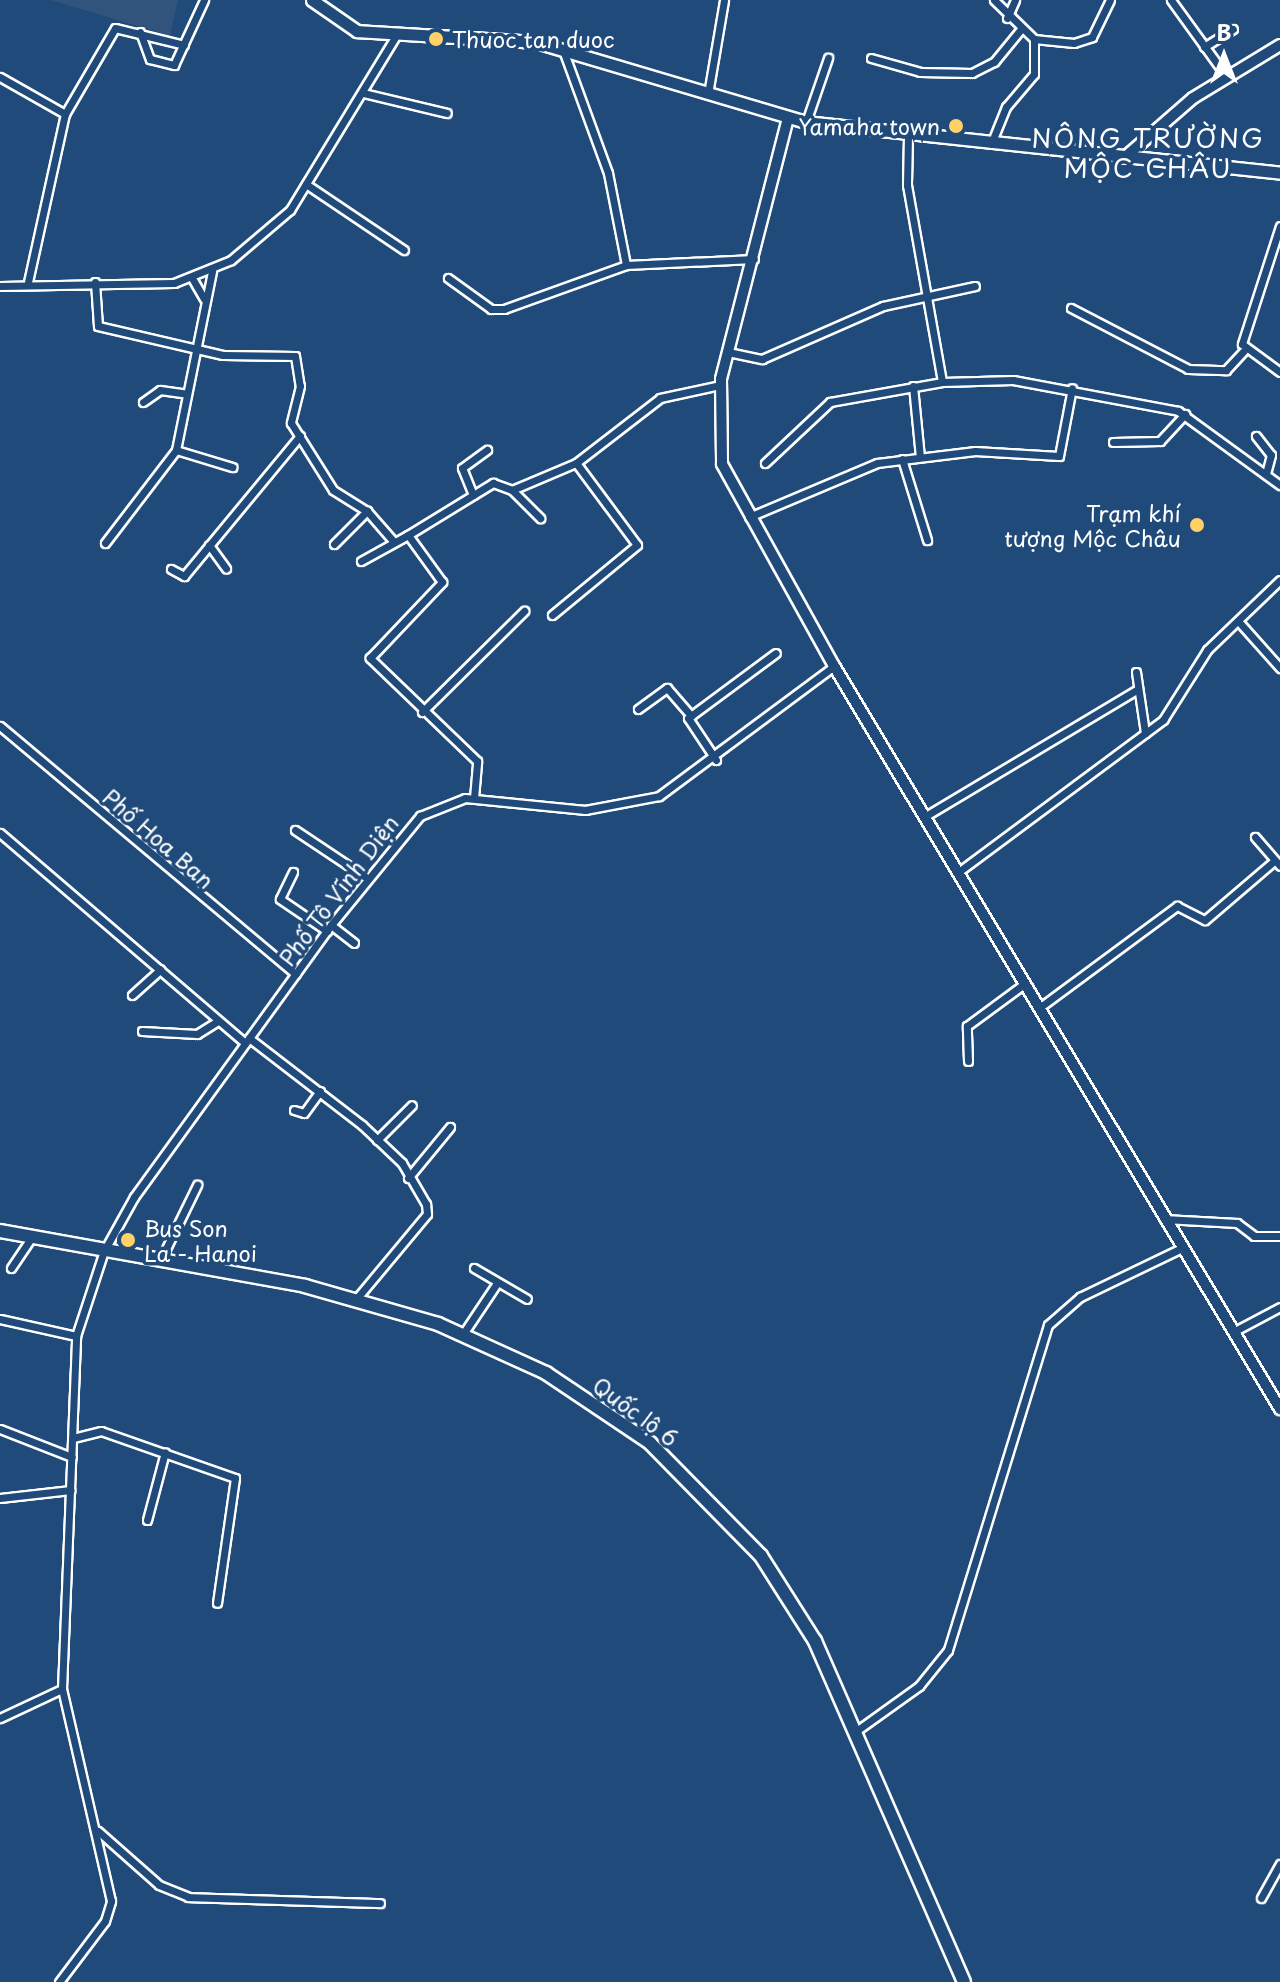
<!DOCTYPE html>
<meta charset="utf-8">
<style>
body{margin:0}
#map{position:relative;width:1280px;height:1982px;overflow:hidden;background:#1f4a7a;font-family:"Playpen Sans",sans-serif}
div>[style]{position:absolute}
.built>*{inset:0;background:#32547c}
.roads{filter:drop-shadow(2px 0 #fff) drop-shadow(-2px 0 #fff) drop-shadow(0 2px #fff) drop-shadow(0 -2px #fff)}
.street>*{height:7px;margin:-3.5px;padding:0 3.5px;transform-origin:3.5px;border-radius:3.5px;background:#1f4a7a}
.secondary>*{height:10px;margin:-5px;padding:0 5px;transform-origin:5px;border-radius:5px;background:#1f4a7a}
.primary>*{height:11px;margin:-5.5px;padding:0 5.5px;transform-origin:5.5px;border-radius:5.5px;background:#1f4a7a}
.highway>*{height:12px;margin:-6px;padding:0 6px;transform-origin:6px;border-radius:6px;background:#1f4a7a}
.dots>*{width:22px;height:22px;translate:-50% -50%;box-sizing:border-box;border:4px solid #1f4a7a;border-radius:50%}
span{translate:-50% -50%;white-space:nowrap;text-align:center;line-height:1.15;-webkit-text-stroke:7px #1f4a7a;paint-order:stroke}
.poi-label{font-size:22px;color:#fff}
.left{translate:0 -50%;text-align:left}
.right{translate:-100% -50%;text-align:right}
.street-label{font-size:22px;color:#fff}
.quarter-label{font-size:26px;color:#fff;letter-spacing:2px}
.north{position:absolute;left:1184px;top:16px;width:80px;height:80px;-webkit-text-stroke:6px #1f4a7a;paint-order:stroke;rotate:0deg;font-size:22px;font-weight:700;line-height:32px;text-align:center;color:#fff}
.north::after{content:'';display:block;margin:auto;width:28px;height:36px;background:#fff;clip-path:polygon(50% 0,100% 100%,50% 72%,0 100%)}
</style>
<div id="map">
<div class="built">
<div style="clip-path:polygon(51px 0,178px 0,170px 36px)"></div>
</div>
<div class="roads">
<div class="street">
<div style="left:994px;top:0;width:56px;rotate:44.3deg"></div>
<div style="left:1034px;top:39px;width:40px;rotate:5.7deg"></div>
<div style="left:1074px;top:43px;width:19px;rotate:-18deg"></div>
<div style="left:1092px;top:37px;width:41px;rotate:-64.1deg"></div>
<div style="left:1171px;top:0;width:94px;rotate:54.1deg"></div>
<div style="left:1007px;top:18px;width:20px;rotate:-66deg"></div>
<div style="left:140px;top:32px;width:29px;rotate:70deg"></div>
<div style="left:150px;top:59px;width:25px;rotate:14deg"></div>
<div style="left:174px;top:65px;width:72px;rotate:-65.2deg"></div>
<div style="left:1204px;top:47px;width:34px;rotate:-32deg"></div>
<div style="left:563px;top:50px;width:131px;rotate:69.9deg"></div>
<div style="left:608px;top:173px;width:94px;rotate:78.9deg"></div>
<div style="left:871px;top:58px;width:51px;rotate:15.9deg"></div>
<div style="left:920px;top:72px;width:52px;rotate:1.1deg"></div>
<div style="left:972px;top:73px;width:25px;rotate:-27deg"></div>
<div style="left:994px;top:62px;width:43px;rotate:-50.7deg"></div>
<div style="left:0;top:77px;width:75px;rotate:29.6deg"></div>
<div style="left:363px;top:93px;width:86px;rotate:13.4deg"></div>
<div style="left:708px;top:94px;width:95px;rotate:-80.3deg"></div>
<div style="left:806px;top:122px;width:68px;rotate:-71deg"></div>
<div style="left:908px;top:136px;width:49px;rotate:91.2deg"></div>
<div style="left:907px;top:185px;width:200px;rotate:79.9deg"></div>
<div style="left:991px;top:144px;width:40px;rotate:-68deg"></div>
<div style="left:1006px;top:107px;width:43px;rotate:-49.7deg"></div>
<div style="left:1034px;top:74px;width:35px;rotate:-90deg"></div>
<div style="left:306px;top:184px;width:118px;rotate:34deg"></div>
<div style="left:1280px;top:226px;width:124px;rotate:107.9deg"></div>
<div style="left:1242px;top:344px;width:47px;rotate:36.4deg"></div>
<div style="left:192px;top:278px;width:24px;rotate:60deg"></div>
<div style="left:448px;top:278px;width:53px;rotate:35.8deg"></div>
<div style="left:491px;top:309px;width:13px"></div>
<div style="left:504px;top:309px;width:130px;rotate:-19.8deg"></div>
<div style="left:626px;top:265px;width:128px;rotate:-2.7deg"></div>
<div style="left:28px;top:282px;width:172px;rotate:-77.6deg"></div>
<div style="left:65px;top:114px;width:99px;rotate:-59.8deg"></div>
<div style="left:115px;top:28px;width:71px;rotate:13.8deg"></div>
<div style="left:95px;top:282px;width:44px;rotate:86.1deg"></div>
<div style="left:98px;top:326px;width:128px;rotate:13.1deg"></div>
<div style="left:223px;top:355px;width:72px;rotate:0.8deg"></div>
<div style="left:295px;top:356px;width:30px;rotate:81deg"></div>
<div style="left:300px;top:386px;width:38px;rotate:104deg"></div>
<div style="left:291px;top:423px;width:79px;rotate:57.9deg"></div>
<div style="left:333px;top:490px;width:40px;rotate:32deg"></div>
<div style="left:367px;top:511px;width:41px;rotate:48.9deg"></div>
<div style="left:0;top:286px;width:174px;rotate:-1deg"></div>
<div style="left:174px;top:283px;width:61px;rotate:-22deg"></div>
<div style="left:231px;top:260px;width:77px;rotate:-40.3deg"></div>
<div style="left:290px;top:210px;width:202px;rotate:-58.7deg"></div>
<div style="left:1071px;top:308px;width:132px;rotate:27.5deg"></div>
<div style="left:1188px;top:369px;width:38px;rotate:2deg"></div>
<div style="left:1226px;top:370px;width:26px;rotate:-47deg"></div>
<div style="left:728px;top:352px;width:35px;rotate:12deg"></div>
<div style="left:762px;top:359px;width:132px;rotate:-23.7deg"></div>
<div style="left:883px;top:306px;width:94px;rotate:-12.3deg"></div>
<div style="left:913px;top:386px;width:71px;rotate:84.4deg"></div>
<div style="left:143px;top:402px;width:21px;rotate:-35deg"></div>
<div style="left:160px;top:390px;width:27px;rotate:8deg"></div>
<div style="left:1256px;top:436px;width:24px;rotate:52deg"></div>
<div style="left:1271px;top:455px;width:20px;rotate:105deg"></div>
<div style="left:1113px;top:442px;width:47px;rotate:-1.2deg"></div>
<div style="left:1160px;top:441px;width:37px;rotate:-47deg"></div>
<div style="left:176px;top:450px;width:59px;rotate:16.9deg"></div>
<div style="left:902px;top:459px;width:85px;rotate:72.8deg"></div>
<div style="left:765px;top:463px;width:89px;rotate:-43.2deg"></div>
<div style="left:830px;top:402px;width:114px;rotate:-10.1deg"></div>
<div style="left:942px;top:382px;width:71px;rotate:-1.6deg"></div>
<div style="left:1013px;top:380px;width:168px;rotate:10.6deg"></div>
<div style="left:1178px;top:411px;width:126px;rotate:36deg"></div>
<div style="left:512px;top:490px;width:40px;rotate:45deg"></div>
<div style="left:473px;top:495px;width:29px;rotate:-112deg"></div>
<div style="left:462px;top:468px;width:31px;rotate:-36deg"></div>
<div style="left:749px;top:517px;width:139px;rotate:-22.9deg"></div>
<div style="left:877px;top:463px;width:99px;rotate:-7deg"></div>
<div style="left:975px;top:451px;width:84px;rotate:3.4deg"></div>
<div style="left:1059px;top:456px;width:69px;rotate:-79.2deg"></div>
<div style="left:105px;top:543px;width:117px;rotate:-52.6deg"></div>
<div style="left:176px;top:450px;width:183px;rotate:-78.6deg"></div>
<div style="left:334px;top:544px;width:47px;rotate:-45deg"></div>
<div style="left:209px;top:545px;width:29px;rotate:54deg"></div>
<div style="left:361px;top:561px;width:54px;rotate:-29deg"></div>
<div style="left:171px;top:569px;width:15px;rotate:28deg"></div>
<div style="left:184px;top:576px;width:182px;rotate:-50.4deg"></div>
<div style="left:552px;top:615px;width:110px;rotate:-39.5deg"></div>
<div style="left:637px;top:545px;width:102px;rotate:-126.6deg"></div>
<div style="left:1239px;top:622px;width:62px;rotate:48.3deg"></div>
<div style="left:1136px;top:672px;width:62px;rotate:81.6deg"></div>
<div style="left:638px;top:709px;width:36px;rotate:-36deg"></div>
<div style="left:667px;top:688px;width:37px;rotate:49deg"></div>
<div style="left:422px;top:712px;width:144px;rotate:-44.7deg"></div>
<div style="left:0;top:726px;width:386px;rotate:40deg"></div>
<div style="left:716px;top:760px;width:50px;rotate:-123.7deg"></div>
<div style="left:688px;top:718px;width:109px;rotate:-36.5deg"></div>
<div style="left:474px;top:798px;width:37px;rotate:-85deg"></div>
<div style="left:477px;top:761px;width:149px;rotate:-136.1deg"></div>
<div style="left:370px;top:658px;width:105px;rotate:-46.5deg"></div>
<div style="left:442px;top:582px;width:58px;rotate:-125.9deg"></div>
<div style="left:408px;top:535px;width:100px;rotate:-31.5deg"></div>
<div style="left:493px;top:483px;width:20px;rotate:20deg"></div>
<div style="left:512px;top:490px;width:69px;rotate:-22.9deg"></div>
<div style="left:576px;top:463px;width:106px;rotate:-37.7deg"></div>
<div style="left:660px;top:398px;width:61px;rotate:-12.2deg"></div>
<div style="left:924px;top:817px;width:247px;rotate:-30.9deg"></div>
<div style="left:295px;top:830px;width:87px;rotate:33.7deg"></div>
<div style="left:0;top:833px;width:323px;rotate:40.6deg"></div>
<div style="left:1255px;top:837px;width:38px;rotate:49deg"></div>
<div style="left:293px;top:872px;width:30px;rotate:116deg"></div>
<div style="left:280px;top:899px;width:57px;rotate:34.2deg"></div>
<div style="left:957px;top:873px;width:257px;rotate:-36.6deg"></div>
<div style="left:1163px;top:720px;width:83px;rotate:-57.8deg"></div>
<div style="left:1207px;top:650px;width:101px;rotate:-43.8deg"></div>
<div style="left:331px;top:925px;width:29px;rotate:38deg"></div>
<div style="left:132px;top:995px;width:38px;rotate:-42deg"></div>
<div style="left:1039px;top:1008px;width:172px;rotate:-36.5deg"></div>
<div style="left:1177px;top:906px;width:31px;rotate:27deg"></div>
<div style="left:1205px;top:920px;width:89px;rotate:-40.5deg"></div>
<div style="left:142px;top:1031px;width:55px;rotate:3.1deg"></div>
<div style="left:197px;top:1034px;width:25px;rotate:-32deg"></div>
<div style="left:249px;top:1038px;width:143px;rotate:37.6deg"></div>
<div style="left:362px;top:1125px;width:55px;rotate:43.5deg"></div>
<div style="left:402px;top:1163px;width:48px;rotate:59.7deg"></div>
<div style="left:426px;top:1204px;width:10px;rotate:84deg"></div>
<div style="left:427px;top:1214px;width:109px;rotate:129.8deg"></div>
<div style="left:968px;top:1061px;width:35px;rotate:-92deg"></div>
<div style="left:967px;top:1026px;width:71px;rotate:-36.4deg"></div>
<div style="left:294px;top:1110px;width:10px;rotate:17deg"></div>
<div style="left:304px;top:1113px;width:27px;rotate:-54deg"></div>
<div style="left:377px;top:1140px;width:49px;rotate:-45deg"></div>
<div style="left:408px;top:1178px;width:66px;rotate:-50.5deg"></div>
<div style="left:1164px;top:1219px;width:73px;rotate:3.1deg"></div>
<div style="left:1237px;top:1223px;width:21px;rotate:37deg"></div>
<div style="left:1254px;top:1236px;width:26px"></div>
<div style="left:160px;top:1261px;width:85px;rotate:-64deg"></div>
<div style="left:11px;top:1268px;width:37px;rotate:-56deg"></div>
<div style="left:474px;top:1268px;width:61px;rotate:30.3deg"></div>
<div style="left:0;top:1319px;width:78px;rotate:12.6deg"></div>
<div style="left:1233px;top:1332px;width:53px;rotate:-28deg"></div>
<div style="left:463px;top:1334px;width:61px;rotate:-56.3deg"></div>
<div style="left:0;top:1429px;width:77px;rotate:21.3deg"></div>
<div style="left:73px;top:1438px;width:29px;rotate:-14deg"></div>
<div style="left:101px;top:1431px;width:142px;rotate:19.3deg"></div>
<div style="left:235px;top:1478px;width:126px;rotate:98.2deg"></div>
<div style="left:0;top:1498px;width:71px;rotate:-6.4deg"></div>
<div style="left:147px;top:1520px;width:70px;rotate:-75.2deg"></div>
<div style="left:0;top:1718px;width:68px;rotate:-25.1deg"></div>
<div style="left:859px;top:1729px;width:74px;rotate:-35.6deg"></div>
<div style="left:919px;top:1686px;width:46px;rotate:-51.1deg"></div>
<div style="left:948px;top:1650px;width:340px;rotate:-72.9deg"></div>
<div style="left:1048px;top:1325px;width:43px;rotate:-41.2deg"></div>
<div style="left:1080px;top:1297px;width:113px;rotate:-25.7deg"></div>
<div style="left:98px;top:1831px;width:81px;rotate:41.5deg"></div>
<div style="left:159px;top:1885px;width:31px;rotate:22deg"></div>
<div style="left:188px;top:1897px;width:192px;rotate:1.8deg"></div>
<div style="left:1261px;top:1898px;width:39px;rotate:-61deg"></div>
<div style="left:59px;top:1982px;width:76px;rotate:-53deg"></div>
<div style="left:105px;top:1921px;width:21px;rotate:-73deg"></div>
<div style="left:111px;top:1901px;width:218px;rotate:-103deg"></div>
<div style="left:62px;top:1689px;width:353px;rotate:-87.7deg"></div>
<div style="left:76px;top:1336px;width:89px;rotate:-71.8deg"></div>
<div style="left:104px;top:1251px;width:62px;rotate:-60.9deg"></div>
<div style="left:134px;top:1197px;width:336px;rotate:-54.1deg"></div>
<div style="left:331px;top:925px;width:141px;rotate:-50.8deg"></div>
<div style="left:420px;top:816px;width:48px;rotate:-21.8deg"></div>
<div style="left:465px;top:798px;width:121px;rotate:5.7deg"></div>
<div style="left:585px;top:810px;width:75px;rotate:-10.7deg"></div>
<div style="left:659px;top:796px;width:218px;rotate:-36.6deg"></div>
</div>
<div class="secondary">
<div style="left:788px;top:118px;width:269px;rotate:104.4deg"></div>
<div style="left:721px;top:379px;width:85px;rotate:89.3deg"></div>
<div style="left:722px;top:464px;width:231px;rotate:61deg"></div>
<div style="left:834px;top:666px;width:867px;rotate:59.02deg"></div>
<div style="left:1124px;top:158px;width:91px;rotate:-41deg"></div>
<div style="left:1193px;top:98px;width:102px;rotate:-31.3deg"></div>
</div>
<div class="primary">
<div style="left:312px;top:0;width:55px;rotate:34.6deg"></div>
<div style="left:357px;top:31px;width:179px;rotate:3.5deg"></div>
<div style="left:536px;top:42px;width:282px;rotate:16.5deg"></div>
<div style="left:806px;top:122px;width:477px;rotate:6.1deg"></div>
</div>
<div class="highway">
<div style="left:0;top:1231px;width:310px;rotate:10.2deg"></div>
<div style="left:305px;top:1286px;width:138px;rotate:15.9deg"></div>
<div style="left:438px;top:1324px;width:119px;rotate:24.4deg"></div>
<div style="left:546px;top:1373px;width:125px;rotate:33.9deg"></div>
<div style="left:650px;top:1443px;width:158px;rotate:45.5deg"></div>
<div style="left:761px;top:1556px;width:101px;rotate:57.6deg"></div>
<div style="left:815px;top:1641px;width:372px;rotate:66.4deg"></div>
</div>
</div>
<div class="dots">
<div style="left:436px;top:39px;background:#ffd166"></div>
<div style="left:956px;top:126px;background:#ffd166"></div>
<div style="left:1197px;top:525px;background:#ffd166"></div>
<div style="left:128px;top:1240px;background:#ffd166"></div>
</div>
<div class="poi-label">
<span class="left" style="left:452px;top:39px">Thuoc tan duoc</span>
<span class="right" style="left:940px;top:126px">Yamaha town</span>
<span class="right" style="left:1181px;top:525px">Trạm khí<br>tượng Mộc Châu</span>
<span class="left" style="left:144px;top:1240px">Bus Son<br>La - Hanoi</span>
</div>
<div class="street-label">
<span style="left:159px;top:838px;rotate:41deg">Phố Hoa Ban</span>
<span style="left:338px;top:890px;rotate:-53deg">Phố Tô Vĩnh Diện</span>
<span style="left:636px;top:1411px;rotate:36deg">Quốc lộ 6</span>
</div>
<div class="quarter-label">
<span style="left:1148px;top:153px">NÔNG TRƯỜNG<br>MỘC CHÂU</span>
</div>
<div class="north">B</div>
</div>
